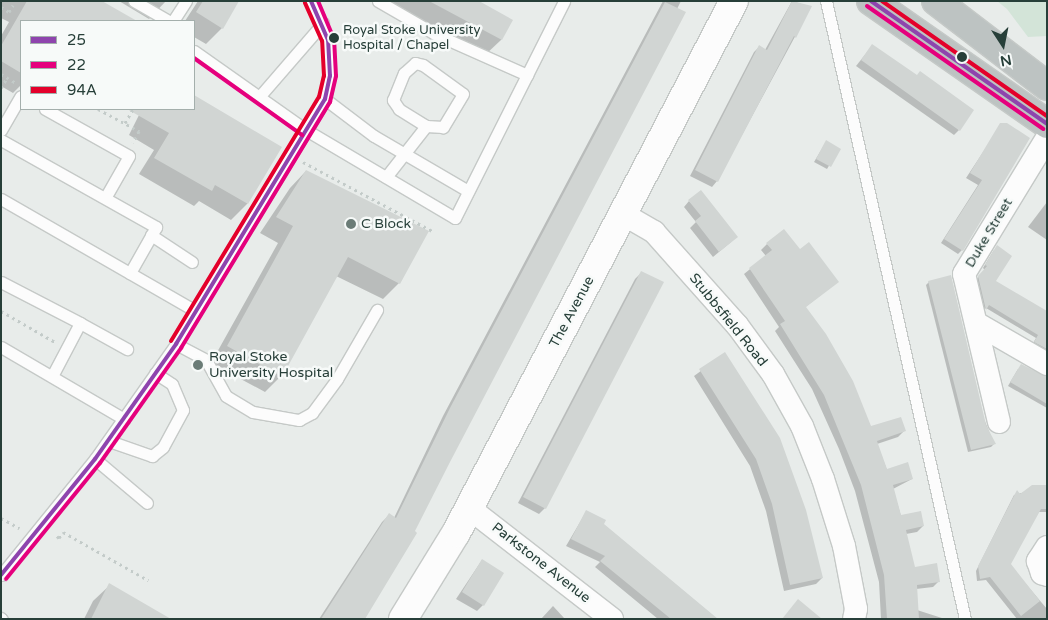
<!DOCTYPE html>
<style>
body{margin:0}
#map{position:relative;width:1048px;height:620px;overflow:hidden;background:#e8ecea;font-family:"Varela Round",sans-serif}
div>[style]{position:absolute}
.green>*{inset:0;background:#d3e4d8}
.shadow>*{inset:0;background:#0003}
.building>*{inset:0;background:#d1d5d3}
.path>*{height:3px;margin-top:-1.5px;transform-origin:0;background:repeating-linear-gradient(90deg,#c3cbc9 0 2.5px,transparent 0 6.5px)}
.roads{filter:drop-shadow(1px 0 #c5c9c7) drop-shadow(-1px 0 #c5c9c7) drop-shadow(0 1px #c5c9c7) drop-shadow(0 -1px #c5c9c7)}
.lane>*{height:11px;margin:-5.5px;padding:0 5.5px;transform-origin:5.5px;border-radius:5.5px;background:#fcfcfc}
.street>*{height:22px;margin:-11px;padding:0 11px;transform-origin:11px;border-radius:11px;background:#fcfcfc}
.secondary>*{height:28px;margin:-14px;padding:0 14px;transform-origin:14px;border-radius:14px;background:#fcfcfc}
.highway>*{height:28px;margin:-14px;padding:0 14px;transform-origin:14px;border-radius:14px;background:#bdc3c2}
.bus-1>*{height:4px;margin:-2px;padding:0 2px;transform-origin:2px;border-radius:2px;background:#8e44ad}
.bus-2>*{height:4px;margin:-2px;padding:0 2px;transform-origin:2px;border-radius:2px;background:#e5007d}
.bus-3>*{height:4px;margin:-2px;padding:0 2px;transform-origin:2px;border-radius:2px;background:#e4002b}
.dots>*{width:14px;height:14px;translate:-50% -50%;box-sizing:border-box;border:2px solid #f7faf9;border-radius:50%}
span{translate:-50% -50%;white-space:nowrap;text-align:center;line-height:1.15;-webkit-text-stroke:5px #f7faf9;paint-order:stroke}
.bus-label{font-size:13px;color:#273f39}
.left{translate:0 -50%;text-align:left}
.poi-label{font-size:14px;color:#273f39}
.street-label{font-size:14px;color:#273f39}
.frame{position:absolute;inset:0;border:2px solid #273f39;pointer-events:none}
.legend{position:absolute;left:20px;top:20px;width:175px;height:90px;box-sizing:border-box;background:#f7faf9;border:1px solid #a4afac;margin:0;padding:6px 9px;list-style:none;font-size:15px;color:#273f39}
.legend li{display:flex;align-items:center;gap:10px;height:25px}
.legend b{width:25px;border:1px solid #a4afac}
.north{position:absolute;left:978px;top:20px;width:50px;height:50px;-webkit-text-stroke:4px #f7faf9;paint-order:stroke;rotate:169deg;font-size:14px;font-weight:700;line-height:20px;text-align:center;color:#273f39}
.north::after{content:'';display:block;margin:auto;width:18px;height:22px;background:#273f39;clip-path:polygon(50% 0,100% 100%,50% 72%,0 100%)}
</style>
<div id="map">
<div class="green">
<div style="clip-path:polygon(997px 1px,1047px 1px,1047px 36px,1028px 37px,1007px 9px)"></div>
</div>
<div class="shadow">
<div style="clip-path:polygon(1px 1px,100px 1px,134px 21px,21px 21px,21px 85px,13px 93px,1px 86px,1px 36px,9px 22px,1px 18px)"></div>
<div style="clip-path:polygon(119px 1px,166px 1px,149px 19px)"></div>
<div style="clip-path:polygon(198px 1px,238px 1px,222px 28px,206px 44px,194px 37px,194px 21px,185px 21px)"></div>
<div style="clip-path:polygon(383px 1px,476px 1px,511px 20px,501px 40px,484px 56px)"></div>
<div style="clip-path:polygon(663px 1px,681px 1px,677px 9px,684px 13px,363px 619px,319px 619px,382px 522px,389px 515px,394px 518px,443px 416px)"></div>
<div style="clip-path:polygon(792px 1px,811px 7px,717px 181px,712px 187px,690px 176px,754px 52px,759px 47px,765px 50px)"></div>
<div style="clip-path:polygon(872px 46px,959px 130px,954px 135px,856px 66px)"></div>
<div style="clip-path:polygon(194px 97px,280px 147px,247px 204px,231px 220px,199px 201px,194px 206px,139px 174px,154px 150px,129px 135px,142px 109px,194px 109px)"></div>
<div style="clip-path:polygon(1001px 125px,962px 250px,958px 254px,941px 243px,978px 185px,966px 178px)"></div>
<div style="clip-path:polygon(826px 142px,839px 149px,827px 169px,814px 162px)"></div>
<div style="clip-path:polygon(306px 171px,399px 283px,383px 299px,336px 276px,281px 376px,265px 392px,211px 363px,278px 243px,260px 233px,290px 188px)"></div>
<div style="clip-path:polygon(689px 201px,731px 242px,713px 257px,690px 228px,696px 222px,684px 207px)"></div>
<div style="clip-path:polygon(1047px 202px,1047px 240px,1028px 227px)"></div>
<div style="clip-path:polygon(767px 244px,831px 287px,804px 308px,871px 427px,904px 431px,898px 437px,877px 444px,887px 470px,912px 479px,893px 489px,901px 516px,923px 526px,917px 532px,906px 534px,914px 569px,939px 581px,933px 587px,916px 589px,917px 610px,945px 619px,881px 619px,879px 582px,855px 491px,839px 449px,812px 389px,775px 331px,779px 327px,744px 274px,766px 256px,761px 250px)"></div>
<div style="clip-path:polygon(994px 250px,994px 281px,1047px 312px,1047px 355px,1032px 345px,1036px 338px,986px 308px,983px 311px,976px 280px,985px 270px,983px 268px)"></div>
<div style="clip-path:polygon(641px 273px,545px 508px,539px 514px,518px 503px,635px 279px)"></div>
<div style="clip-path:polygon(929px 282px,994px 444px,991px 447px,968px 452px,926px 285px)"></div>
<div style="clip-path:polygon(724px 354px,822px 578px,816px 584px,784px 591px,766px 511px,750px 466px,694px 376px)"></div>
<div style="clip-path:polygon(1018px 369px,1047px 377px,1047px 408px,1008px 386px)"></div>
<div style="clip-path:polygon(1047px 486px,1047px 512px,1038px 512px,1009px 564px,1047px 609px,1047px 619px,1017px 619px,986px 580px,977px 581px,976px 571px,1014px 495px)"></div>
<div style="clip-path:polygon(586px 512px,603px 524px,717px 619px,658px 619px,595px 567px,600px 562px,566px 546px)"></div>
<div style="clip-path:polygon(482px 560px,483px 605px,477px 611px,456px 599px)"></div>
<div style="clip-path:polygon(110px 585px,168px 619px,84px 619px,93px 601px)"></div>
<div style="clip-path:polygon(553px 606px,565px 619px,541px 619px)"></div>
</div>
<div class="building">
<div style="clip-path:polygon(27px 1px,102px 1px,137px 21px,21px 21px,21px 73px,1px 61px,1px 46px)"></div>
<div style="clip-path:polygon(203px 1px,239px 1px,223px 29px,196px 12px)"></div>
<div style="clip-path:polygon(429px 1px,479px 1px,513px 20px,502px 40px)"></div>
<div style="clip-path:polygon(792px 1px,812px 6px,796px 38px,794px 36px,718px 182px,695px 170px,759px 45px,767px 50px)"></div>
<div style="clip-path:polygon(665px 2px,686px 12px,450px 462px,415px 531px,417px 533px,365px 619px,321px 619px,389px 513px,396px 518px,450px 408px)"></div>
<div style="clip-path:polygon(872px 44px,917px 75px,920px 71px,974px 110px,960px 131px,861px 60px)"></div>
<div style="clip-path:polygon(194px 95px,282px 147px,248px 204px,215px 185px,212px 191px,154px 158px,169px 133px,127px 109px,194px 109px)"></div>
<div style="clip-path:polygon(1000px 123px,1007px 123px,1030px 138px,963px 251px,944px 239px,982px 180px,970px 173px)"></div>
<div style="clip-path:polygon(826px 140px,841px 149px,831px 167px,816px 159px)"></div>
<div style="clip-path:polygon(306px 170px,429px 231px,400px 284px,348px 257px,282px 377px,227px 346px,293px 226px,276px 217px)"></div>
<div style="clip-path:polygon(701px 190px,738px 237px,719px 252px,695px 221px,701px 216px,688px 200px)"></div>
<div style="clip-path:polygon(784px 229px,800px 249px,809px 242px,839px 282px,806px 307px,826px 334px,853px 381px,871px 426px,901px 417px,906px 431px,877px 441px,887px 469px,908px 462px,913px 479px,893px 485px,901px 515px,921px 511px,924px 526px,906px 530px,915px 567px,937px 563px,940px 582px,917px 585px,919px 619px,887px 619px,884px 575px,861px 485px,824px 395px,780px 324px,785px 321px,749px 268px,772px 250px,766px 243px)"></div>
<div style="clip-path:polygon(997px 245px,1012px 256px,996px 281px,1047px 311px,1047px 349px,1034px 342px,1038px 335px,989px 305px,986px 310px,978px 276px,987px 266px,985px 265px)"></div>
<div style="clip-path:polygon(641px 271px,664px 282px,546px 509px,523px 497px)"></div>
<div style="clip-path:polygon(951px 275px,986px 425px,996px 444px,971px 450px,928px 281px)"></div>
<div style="clip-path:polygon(725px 352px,780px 438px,806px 510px,823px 578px,790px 585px,772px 504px,756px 459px,699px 369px)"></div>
<div style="clip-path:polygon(1021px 364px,1047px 377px,1047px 404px,1010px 382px)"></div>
<div style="clip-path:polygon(1032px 485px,1047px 485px,1047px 509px,1041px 509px,1011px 564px,1040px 601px,1021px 616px,990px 577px,980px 579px,978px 566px,1017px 490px,1020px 494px)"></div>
<div style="clip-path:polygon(586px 510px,606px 520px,604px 524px,718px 619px,671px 619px,600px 561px,605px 556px,571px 539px)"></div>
<div style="clip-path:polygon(482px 559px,504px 573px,484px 606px,462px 592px)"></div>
<div style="clip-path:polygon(109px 583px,171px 619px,91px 619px)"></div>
<div style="clip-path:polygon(798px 599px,822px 619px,782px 619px)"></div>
</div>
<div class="path">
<div style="left:1px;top:7px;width:9px;rotate:32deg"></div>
<div style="left:9px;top:12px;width:8px;rotate:-60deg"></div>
<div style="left:1px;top:74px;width:17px;rotate:31deg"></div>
<div style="left:1px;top:88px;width:12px;rotate:-59deg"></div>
<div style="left:98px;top:109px;width:47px;rotate:28.2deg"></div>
<div style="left:139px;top:131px;width:13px;rotate:117deg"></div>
<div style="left:125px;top:123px;width:16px;rotate:-60deg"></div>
<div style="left:303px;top:162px;width:149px;rotate:28.1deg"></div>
<div style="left:1px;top:311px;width:62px;rotate:29.9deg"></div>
<div style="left:1px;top:518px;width:21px;rotate:29deg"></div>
<div style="left:57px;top:536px;width:3px;rotate:45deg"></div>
<div style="left:59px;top:538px;width:7px;rotate:-56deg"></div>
<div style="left:63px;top:532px;width:98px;rotate:29.5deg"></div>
</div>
<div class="roads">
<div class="lane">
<div style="left:134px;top:1px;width:39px;rotate:30deg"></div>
<div style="left:378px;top:1px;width:66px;rotate:30.1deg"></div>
<div style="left:435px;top:34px;width:101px;rotate:24deg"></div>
<div style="left:826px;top:1px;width:633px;rotate:77.32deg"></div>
<div style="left:173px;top:21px;width:24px;rotate:-57deg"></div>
<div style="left:194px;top:51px;width:137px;rotate:35.2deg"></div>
<div style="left:306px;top:130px;width:173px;rotate:30.6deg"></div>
<div style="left:455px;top:218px;width:243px;rotate:-63.3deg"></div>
<div style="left:415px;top:63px;width:8px;rotate:14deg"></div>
<div style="left:423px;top:65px;width:49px;rotate:35.9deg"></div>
<div style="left:463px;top:94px;width:39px;rotate:121deg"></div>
<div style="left:443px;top:127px;width:17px;rotate:-177deg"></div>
<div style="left:426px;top:126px;width:32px;rotate:-148deg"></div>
<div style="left:399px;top:109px;width:11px;rotate:-124deg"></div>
<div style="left:393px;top:100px;width:29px;rotate:-68deg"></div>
<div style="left:404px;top:73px;width:15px;rotate:-42deg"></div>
<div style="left:259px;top:97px;width:98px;rotate:-49.1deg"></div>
<div style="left:325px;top:99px;width:61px;rotate:37.1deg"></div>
<div style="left:374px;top:136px;width:109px;rotate:30.3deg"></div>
<div style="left:45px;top:109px;width:96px;rotate:29.2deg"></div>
<div style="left:129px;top:156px;width:48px;rotate:119.7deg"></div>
<div style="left:1px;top:130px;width:39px;rotate:-60deg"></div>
<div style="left:1px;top:140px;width:178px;rotate:29.3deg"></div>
<div style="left:156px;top:227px;width:53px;rotate:119.5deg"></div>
<div style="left:386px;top:177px;width:65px;rotate:-51.9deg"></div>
<div style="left:1px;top:199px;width:225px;rotate:29.9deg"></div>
<div style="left:151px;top:235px;width:49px;rotate:33.4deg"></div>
<div style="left:1px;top:282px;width:89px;rotate:27.4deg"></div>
<div style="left:80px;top:323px;width:60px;rotate:117.8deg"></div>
<div style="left:80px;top:323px;width:54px;rotate:29deg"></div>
<div style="left:176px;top:344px;width:34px;rotate:28deg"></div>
<div style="left:206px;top:360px;width:41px;rotate:60.9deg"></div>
<div style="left:226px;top:396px;width:31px;rotate:31deg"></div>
<div style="left:253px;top:412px;width:47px;rotate:9.9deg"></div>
<div style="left:299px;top:420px;width:15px;rotate:-28deg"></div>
<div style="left:312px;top:413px;width:42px;rotate:-53.7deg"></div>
<div style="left:337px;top:379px;width:80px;rotate:-59.9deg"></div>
<div style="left:1px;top:347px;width:143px;rotate:30.3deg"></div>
<div style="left:109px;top:441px;width:46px;rotate:19.2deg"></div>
<div style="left:152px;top:456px;width:14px;rotate:-39deg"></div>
<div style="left:163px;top:447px;width:42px;rotate:-61.6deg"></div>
<div style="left:183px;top:410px;width:28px;rotate:-113deg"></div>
<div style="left:172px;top:384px;width:20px;rotate:-147deg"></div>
<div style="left:95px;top:459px;width:68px;rotate:40.2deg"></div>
<div style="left:1px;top:575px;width:149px;rotate:-51deg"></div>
<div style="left:95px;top:459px;width:141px;rotate:-54.8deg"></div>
<div style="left:176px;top:344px;width:287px;rotate:-58.7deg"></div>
<div style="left:325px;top:99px;width:24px;rotate:-78deg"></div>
<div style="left:330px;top:76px;width:36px;rotate:-93deg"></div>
<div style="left:328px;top:40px;width:43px;rotate:-113.6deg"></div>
<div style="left:1px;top:618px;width:1px;rotate:45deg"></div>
</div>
<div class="street">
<div style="left:623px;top:214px;width:36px;rotate:30deg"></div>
<div style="left:654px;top:232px;width:125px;rotate:48.3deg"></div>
<div style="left:737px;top:325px;width:61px;rotate:53.7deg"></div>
<div style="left:773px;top:374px;width:60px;rotate:60.9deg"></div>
<div style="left:802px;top:426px;width:57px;rotate:68.4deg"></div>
<div style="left:823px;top:479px;width:70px;rotate:72.6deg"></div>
<div style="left:844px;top:546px;width:64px;rotate:79.2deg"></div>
<div style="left:856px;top:609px;width:10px;rotate:101deg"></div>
<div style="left:976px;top:323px;width:82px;rotate:30deg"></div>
<div style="left:999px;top:422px;width:152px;rotate:-103.3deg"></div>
<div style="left:964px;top:274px;width:159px;rotate:-58.6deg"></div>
<div style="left:469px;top:508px;width:181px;rotate:37.8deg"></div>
<div style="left:1047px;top:547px;width:17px;rotate:123deg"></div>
<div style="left:1038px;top:561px;width:13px;rotate:72deg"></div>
<div style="left:1042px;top:573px;width:5px;rotate:22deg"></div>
</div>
<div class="secondary">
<div style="left:403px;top:619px;width:101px;rotate:-58.4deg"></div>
<div style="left:456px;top:533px;width:600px;rotate:-62.41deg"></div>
</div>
<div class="highway">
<div style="left:871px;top:1px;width:215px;rotate:34.9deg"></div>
<div style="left:936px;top:1px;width:140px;rotate:37.4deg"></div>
</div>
</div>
<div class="bus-1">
<div style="left:871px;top:1px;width:215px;rotate:34.9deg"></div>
<div style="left:1px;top:575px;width:149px;rotate:-51deg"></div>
<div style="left:95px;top:459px;width:141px;rotate:-54.8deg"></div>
<div style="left:176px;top:344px;width:287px;rotate:-58.7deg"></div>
<div style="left:325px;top:99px;width:24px;rotate:-78deg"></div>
<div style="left:330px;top:76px;width:36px;rotate:-93deg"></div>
<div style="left:328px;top:40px;width:43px;rotate:-113.6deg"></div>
</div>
<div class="bus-2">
<div style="left:867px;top:6px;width:215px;rotate:34.9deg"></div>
<div style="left:194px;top:58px;width:133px;rotate:35.5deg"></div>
<div style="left:6px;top:579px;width:149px;rotate:-51deg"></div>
<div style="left:100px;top:463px;width:141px;rotate:-54.8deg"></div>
<div style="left:181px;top:348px;width:288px;rotate:-58.8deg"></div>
<div style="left:330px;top:102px;width:27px;rotate:-77deg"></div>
<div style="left:336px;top:76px;width:37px;rotate:-93deg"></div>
<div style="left:334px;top:39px;width:41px;rotate:-112.8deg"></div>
</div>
<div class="bus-3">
<div style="left:882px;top:1px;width:201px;rotate:34.9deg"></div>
<div style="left:171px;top:341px;width:285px;rotate:-58.8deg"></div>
<div style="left:319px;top:97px;width:22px;rotate:-77deg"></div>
<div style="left:324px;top:76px;width:35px;rotate:-93deg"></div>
<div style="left:322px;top:41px;width:42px;rotate:-114.1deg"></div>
</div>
<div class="dots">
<div style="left:334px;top:38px;background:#273f39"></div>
<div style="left:962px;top:57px;background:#273f39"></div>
<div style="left:351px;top:224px;background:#6b7c77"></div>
<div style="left:198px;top:365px;background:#6b7c77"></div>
</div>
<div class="bus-label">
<span class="left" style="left:343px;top:38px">Royal Stoke University<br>Hospital / Chapel</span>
</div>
<div class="poi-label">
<span class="left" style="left:361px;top:224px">C Block</span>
<span class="left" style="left:209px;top:365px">Royal Stoke<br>University Hospital</span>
</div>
<div class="street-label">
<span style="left:989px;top:233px;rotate:-59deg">Duke Street</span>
<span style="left:572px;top:312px;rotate:-62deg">The Avenue</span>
<span style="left:728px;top:320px;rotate:51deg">Stubbsfield Road</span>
<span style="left:541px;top:563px;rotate:38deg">Parkstone Avenue</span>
</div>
<div class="frame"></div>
<ul class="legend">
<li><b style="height:6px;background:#8e44ad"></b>25</li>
<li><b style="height:6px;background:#e5007d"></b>22</li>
<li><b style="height:6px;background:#e4002b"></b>94A</li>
</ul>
<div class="north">N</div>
</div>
